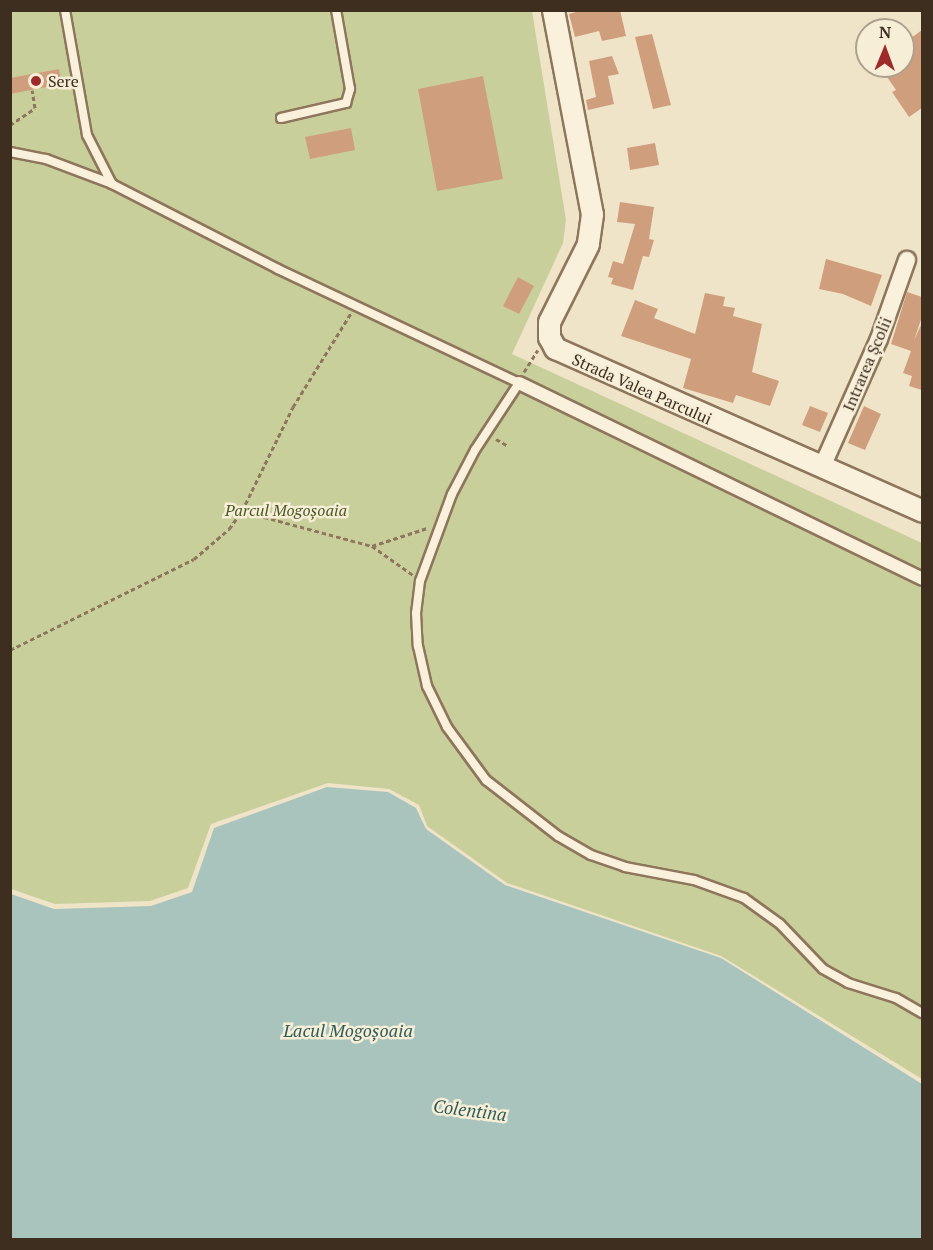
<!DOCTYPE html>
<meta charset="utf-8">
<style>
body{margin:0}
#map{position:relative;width:933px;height:1250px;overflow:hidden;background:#f0e4c8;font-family:"PT Serif",serif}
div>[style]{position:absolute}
.green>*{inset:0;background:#c9cf9b}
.water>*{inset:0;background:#a9c4bc}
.building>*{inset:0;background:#cf9f7d}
.path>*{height:3px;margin-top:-1.5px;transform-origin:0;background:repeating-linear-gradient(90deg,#8d765c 0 4.5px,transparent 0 7.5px)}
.roads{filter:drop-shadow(2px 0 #8d765c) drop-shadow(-2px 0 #8d765c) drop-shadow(0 2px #8d765c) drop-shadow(0 -2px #8d765c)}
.service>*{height:8px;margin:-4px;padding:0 4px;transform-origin:4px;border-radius:4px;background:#faf1dc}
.pedestrian>*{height:12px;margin:-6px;padding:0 6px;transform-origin:6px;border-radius:6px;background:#faf1dc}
.minor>*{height:16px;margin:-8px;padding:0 8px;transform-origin:8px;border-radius:8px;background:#faf1dc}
.tertiary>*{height:21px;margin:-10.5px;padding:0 10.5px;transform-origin:10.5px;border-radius:10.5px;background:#faf1dc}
.dots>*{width:16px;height:16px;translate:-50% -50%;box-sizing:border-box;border:3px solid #f7eed8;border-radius:50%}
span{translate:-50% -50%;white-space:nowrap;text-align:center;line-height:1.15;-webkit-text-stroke:5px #f7eed8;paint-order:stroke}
.poi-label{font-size:16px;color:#3d2e20}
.left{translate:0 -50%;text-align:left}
.street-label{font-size:16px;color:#3d2e20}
.park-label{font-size:16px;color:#4d5a26;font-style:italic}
.water-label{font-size:18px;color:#2f5d5a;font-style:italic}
.frame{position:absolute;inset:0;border:12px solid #3d2e20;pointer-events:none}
.north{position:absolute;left:855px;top:18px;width:60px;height:60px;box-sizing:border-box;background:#f7eed8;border:2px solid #ada18e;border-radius:50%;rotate:1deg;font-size:16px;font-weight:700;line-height:24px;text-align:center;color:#3d2e20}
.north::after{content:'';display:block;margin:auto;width:21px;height:27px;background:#9e2a2b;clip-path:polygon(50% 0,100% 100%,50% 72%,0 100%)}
</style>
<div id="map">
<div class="green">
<div style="clip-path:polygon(11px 11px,532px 11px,566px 220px,563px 243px,512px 354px,922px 543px,922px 1079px,721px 956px,507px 883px,427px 826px,419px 805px,389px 789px,328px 783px,211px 824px,188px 888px,150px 901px,55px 904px,11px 889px)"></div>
</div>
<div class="water">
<div style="clip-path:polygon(327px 787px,388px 792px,416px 808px,426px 829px,505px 885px,721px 958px,922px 1084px,922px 1239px,11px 1239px,11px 894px,54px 909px,151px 906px,192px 892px,214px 828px)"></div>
</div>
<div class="building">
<div style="clip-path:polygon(583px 10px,620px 10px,626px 36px,602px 41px,599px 31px,575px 37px,569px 14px)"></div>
<div style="clip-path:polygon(922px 30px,922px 108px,909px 117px,892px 92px,896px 90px,887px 77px,892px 74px,887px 66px,903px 66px,903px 44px)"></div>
<div style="clip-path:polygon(652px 34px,671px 105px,653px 109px,635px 37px)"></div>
<div style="clip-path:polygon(612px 56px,619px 74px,608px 76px,614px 104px,588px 110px,586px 100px,596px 97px,589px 61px)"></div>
<div style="clip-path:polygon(59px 69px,62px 84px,10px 94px,10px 78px)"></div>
<div style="clip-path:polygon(483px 76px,503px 179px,437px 191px,418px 89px)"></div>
<div style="clip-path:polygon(351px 128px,355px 150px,310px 159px,305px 137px)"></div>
<div style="clip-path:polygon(655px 143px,659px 165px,630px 170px,627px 148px)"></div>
<div style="clip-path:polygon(620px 202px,654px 207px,649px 239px,654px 240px,649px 257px,643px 256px,633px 290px,611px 284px,613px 278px,608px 277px,613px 261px,623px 264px,635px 224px,617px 222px)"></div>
<div style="clip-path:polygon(826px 259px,882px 275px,871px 306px,843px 294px,819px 289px)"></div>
<div style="clip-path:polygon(518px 277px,534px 286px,519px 314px,503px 306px)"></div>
<div style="clip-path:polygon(907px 292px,922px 297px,922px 317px,914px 340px,922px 323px,922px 390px,909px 386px,912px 376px,903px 373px,911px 351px,891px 344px)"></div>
<div style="clip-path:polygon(705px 293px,725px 297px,723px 306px,735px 308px,733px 316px,762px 324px,752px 372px,779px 381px,770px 406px,736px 395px,733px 403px,683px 388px,691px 359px,621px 336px,635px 300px,658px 309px,654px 318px,695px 334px)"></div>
<div style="clip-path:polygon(810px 406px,828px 413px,820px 432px,802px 425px)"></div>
<div style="clip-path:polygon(864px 406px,881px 414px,865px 450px,848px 443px)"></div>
</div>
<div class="path">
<div style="left:10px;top:125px;width:30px;rotate:-34deg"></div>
<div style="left:35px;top:108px;width:18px;rotate:-99deg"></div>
<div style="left:524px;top:372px;width:26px;rotate:-58deg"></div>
<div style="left:496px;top:439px;width:14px;rotate:30deg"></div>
<div style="left:242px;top:511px;width:135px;rotate:15.1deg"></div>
<div style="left:372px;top:546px;width:50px;rotate:35.3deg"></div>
<div style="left:372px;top:546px;width:58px;rotate:-18.1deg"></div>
<div style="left:10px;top:650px;width:205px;rotate:-26.3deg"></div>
<div style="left:194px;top:559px;width:46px;rotate:-40.6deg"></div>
<div style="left:229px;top:529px;width:22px;rotate:-54deg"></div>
<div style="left:242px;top:511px;width:116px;rotate:-63.9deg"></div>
<div style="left:293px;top:407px;width:110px;rotate:-58.3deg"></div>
</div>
<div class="roads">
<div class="service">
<div style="left:65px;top:10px;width:127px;rotate:80deg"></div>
<div style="left:87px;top:135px;width:55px;rotate:63deg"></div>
<div style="left:112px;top:184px;width:186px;rotate:27.1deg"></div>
<div style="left:278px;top:269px;width:267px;rotate:25.3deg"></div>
<div style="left:519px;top:383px;width:80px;rotate:123.3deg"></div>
<div style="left:475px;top:450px;width:50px;rotate:117.6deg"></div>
<div style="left:452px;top:494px;width:93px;rotate:110.2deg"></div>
<div style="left:420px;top:581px;width:32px;rotate:97deg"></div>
<div style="left:416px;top:613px;width:33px;rotate:87deg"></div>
<div style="left:418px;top:646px;width:41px;rotate:77.3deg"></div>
<div style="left:427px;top:686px;width:46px;rotate:64deg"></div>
<div style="left:447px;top:727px;width:66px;rotate:53.7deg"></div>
<div style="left:486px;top:780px;width:91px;rotate:37.9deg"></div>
<div style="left:558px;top:836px;width:38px;rotate:30deg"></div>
<div style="left:591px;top:855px;width:36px;rotate:19deg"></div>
<div style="left:625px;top:867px;width:70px;rotate:10.7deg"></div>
<div style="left:694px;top:880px;width:53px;rotate:19.8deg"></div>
<div style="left:744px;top:898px;width:44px;rotate:35.8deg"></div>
<div style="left:780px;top:924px;width:62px;rotate:46.3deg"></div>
<div style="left:823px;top:969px;width:29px;rotate:29deg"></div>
<div style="left:848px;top:983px;width:50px;rotate:17.4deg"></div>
<div style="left:896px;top:998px;width:30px;rotate:30deg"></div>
<div style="left:281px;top:118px;width:67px;rotate:-13deg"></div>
<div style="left:346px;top:103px;width:15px;rotate:-74deg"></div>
<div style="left:350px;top:89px;width:80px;rotate:-100deg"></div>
<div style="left:10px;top:152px;width:37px;rotate:11deg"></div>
<div style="left:46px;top:159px;width:71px;rotate:20.7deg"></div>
</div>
<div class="pedestrian">
<div style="left:519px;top:383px;width:448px;rotate:25.9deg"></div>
</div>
<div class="minor">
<div style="left:822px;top:467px;width:140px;rotate:-66deg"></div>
<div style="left:879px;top:339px;width:84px;rotate:-70.5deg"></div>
</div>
<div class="tertiary">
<div style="left:553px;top:10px;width:208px;rotate:79.2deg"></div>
<div style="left:592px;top:214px;width:30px;rotate:98deg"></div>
<div style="left:588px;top:244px;width:87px;rotate:116.6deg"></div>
<div style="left:549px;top:322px;width:15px;rotate:90deg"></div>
<div style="left:549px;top:337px;width:13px;rotate:61deg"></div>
<div style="left:555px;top:348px;width:402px;rotate:23.9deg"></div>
</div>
</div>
<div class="dots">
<div style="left:36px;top:81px;background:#9e2a2b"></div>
</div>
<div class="poi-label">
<span class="left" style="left:48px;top:81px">Sere</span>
</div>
<div class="street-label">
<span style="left:867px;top:364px;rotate:-67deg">Intrarea Școlii</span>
<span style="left:642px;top:389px;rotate:24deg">Strada Valea Parcului</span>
</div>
<div class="park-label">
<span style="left:286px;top:510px">Parcul Mogoșoaia</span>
</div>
<div class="water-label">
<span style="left:348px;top:1030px">Lacul Mogoșoaia</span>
<span style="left:470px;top:1110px;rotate:7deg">Colentina</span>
</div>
<div class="frame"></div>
<div class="north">N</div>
</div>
